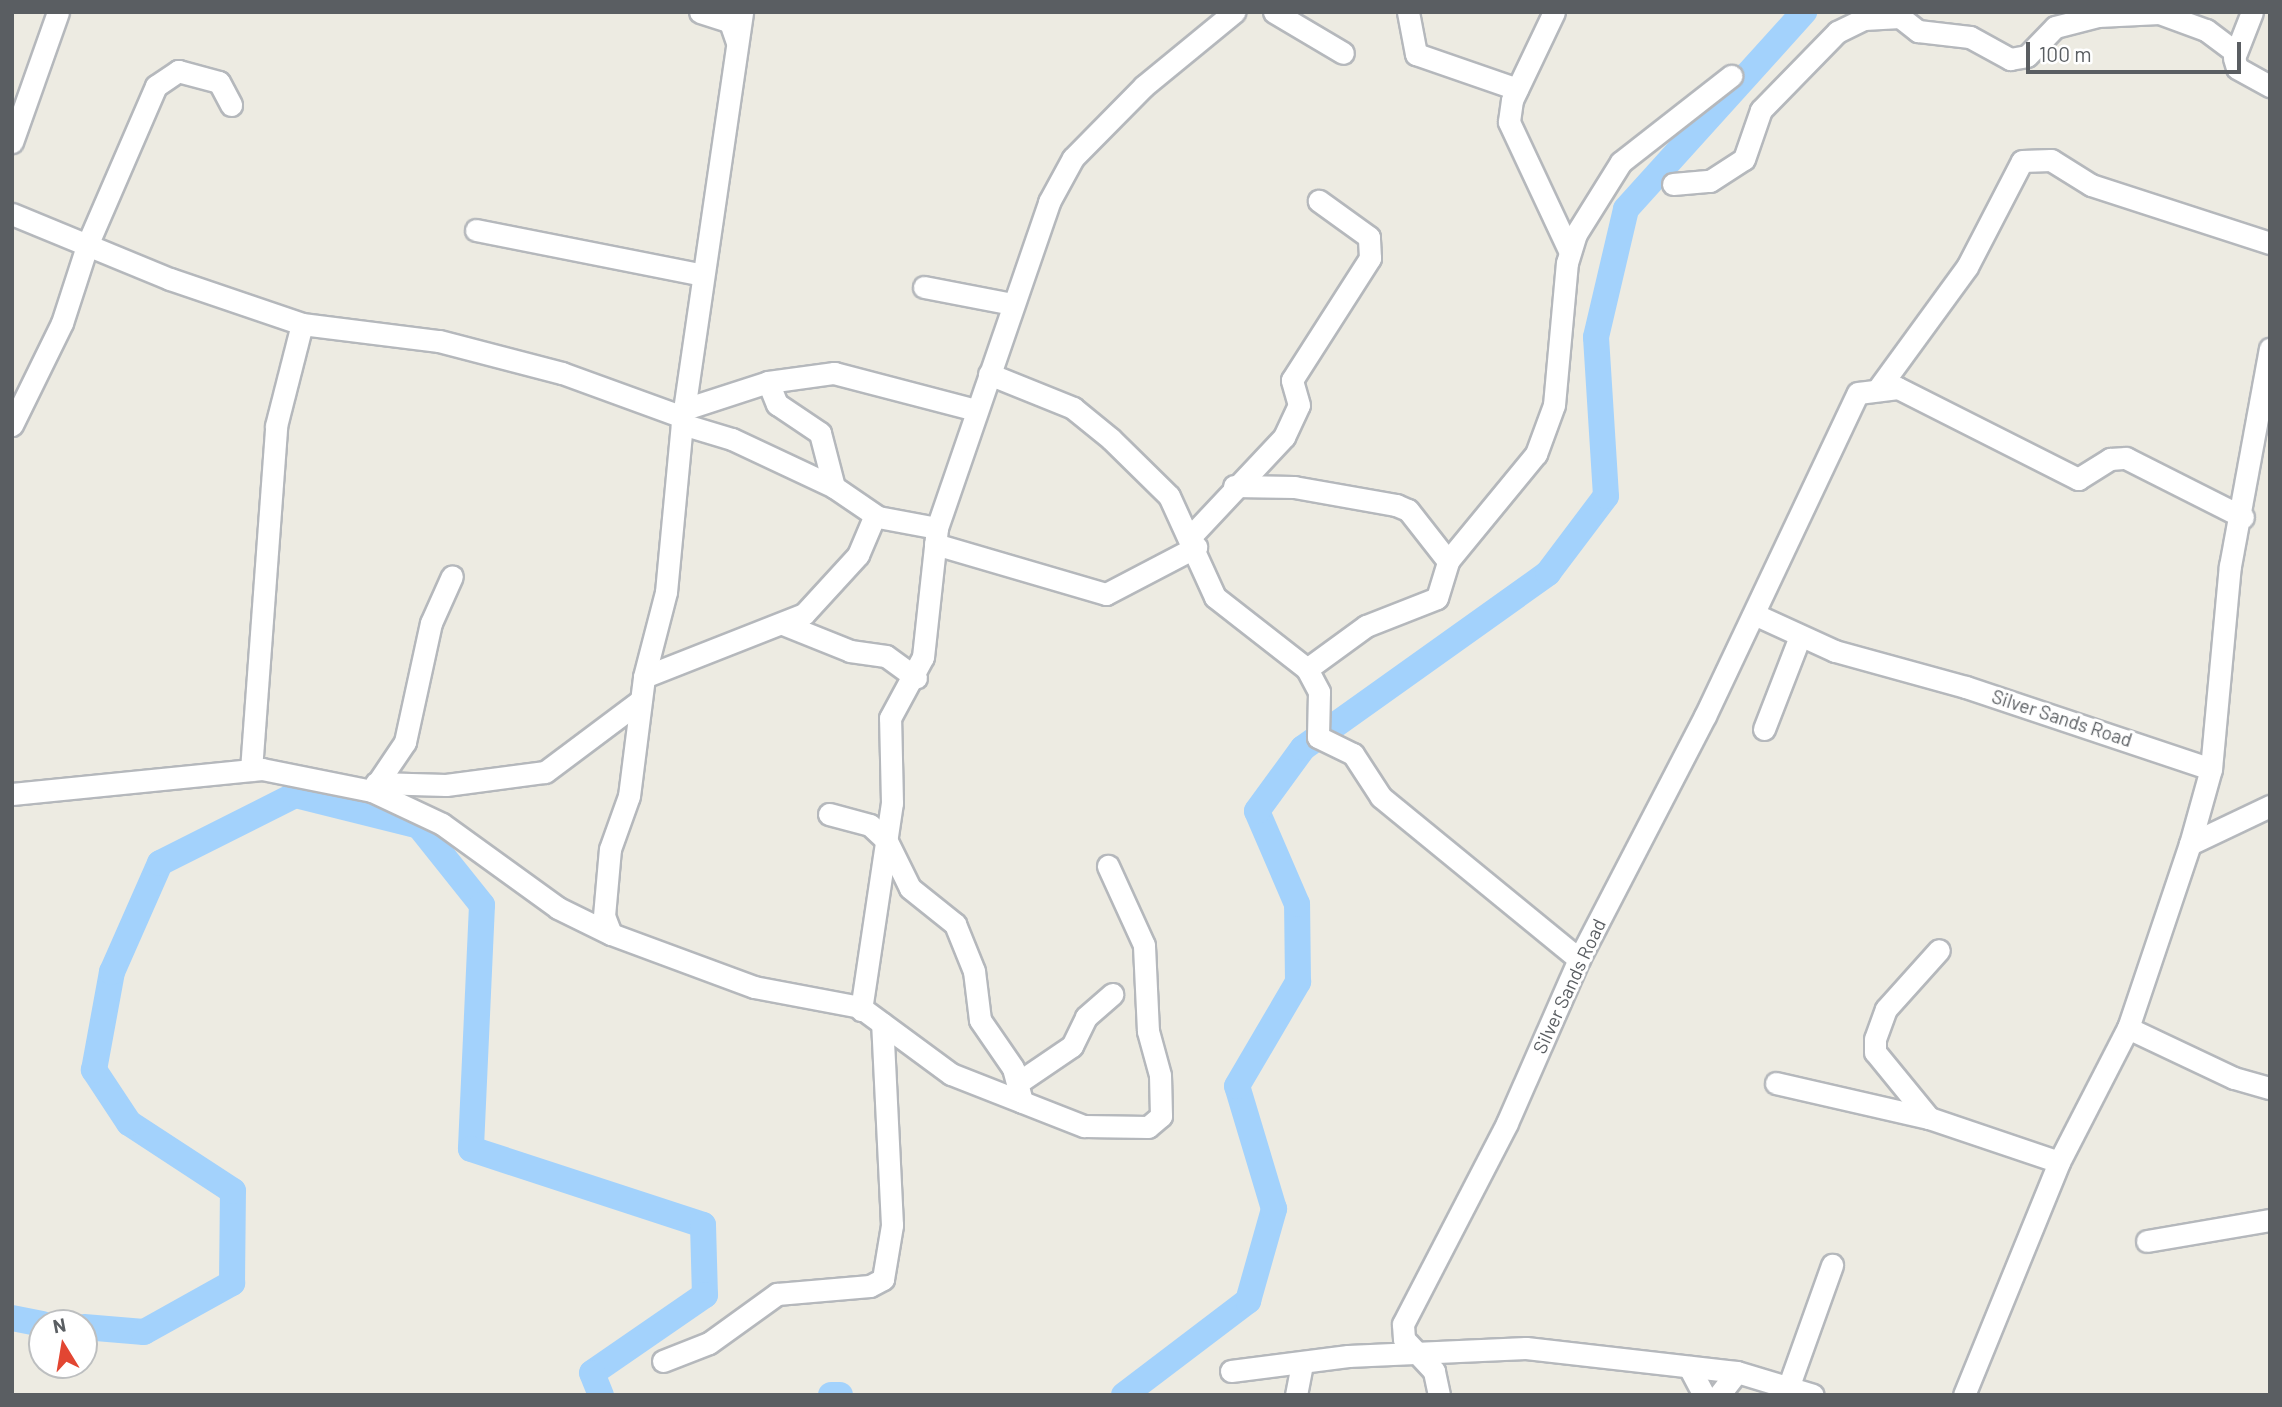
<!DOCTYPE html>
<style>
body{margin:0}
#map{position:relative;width:2282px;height:1407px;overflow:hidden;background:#edebe2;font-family:Barlow,sans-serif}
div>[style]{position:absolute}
.river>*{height:26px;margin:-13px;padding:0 13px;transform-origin:13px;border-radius:13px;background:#a3d2fc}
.roads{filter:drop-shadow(2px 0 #b5b8bc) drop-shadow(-2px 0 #b5b8bc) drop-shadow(0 2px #b5b8bc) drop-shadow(0 -2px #b5b8bc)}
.minor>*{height:21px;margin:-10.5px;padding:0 10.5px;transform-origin:10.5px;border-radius:10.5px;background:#fff}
span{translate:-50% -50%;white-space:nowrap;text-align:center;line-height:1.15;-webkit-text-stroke:6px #fff;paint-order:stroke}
.street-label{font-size:19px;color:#5a5e62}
.frame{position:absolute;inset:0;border:14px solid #5a5e62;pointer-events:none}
.north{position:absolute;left:28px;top:1309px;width:70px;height:70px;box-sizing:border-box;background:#fff;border:2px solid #bdbfc0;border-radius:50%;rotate:349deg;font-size:19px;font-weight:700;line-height:28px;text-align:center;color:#5a5e62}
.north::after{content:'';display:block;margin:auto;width:24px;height:32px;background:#e24632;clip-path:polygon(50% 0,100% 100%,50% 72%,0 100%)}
.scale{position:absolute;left:2026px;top:42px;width:215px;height:32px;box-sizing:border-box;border:4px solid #5a5e62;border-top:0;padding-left:9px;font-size:21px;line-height:24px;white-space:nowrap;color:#5a5e62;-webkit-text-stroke:5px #fff;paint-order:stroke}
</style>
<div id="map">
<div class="river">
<div style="left:12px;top:1318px;width:31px;rotate:11deg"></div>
<div style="left:84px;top:1327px;width:60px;rotate:4.8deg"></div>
<div style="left:144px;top:1332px;width:101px;rotate:-29.1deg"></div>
<div style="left:232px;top:1283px;width:92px;rotate:-89.4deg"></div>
<div style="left:233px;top:1191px;width:124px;rotate:-146.8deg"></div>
<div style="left:129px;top:1123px;width:64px;rotate:-123.4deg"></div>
<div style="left:94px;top:1070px;width:100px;rotate:-79.6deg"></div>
<div style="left:112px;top:972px;width:119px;rotate:-66.2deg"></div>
<div style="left:160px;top:863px;width:151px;rotate:-26.7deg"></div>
<div style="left:295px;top:795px;width:128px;rotate:14deg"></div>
<div style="left:419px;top:826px;width:101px;rotate:51.4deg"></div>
<div style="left:482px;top:905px;width:244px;rotate:92.6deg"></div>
<div style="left:471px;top:1149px;width:244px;rotate:18.1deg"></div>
<div style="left:703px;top:1225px;width:70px;rotate:88.4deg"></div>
<div style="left:705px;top:1295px;width:137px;rotate:145.4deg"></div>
<div style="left:592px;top:1373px;width:24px;rotate:68deg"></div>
<div style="left:831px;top:1395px;width:9px"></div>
<div style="left:1124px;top:1395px;width:156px;rotate:-37.2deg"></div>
<div style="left:1248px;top:1301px;width:96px;rotate:-74.2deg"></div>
<div style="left:1274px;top:1209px;width:128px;rotate:-106.7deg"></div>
<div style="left:1237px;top:1086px;width:121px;rotate:-59.6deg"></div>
<div style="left:1298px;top:982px;width:78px;rotate:-90.7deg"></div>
<div style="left:1297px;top:904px;width:101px;rotate:-113.3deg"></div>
<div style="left:1257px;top:811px;width:78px;rotate:-53.9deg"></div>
<div style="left:1303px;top:748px;width:301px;rotate:-35.5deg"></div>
<div style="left:1548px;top:573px;width:96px;rotate:-53deg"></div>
<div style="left:1606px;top:496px;width:159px;rotate:-93.6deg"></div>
<div style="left:1596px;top:337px;width:131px;rotate:-76.8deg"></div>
<div style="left:1626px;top:209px;width:266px;rotate:-47.9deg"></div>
</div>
<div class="roads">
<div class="minor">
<div style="left:700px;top:12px;width:32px;rotate:18deg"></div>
<div style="left:730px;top:22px;width:21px;rotate:71deg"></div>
<div style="left:1274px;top:12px;width:80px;rotate:30.7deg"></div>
<div style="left:1408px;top:12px;width:43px;rotate:79.2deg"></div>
<div style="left:1416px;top:54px;width:107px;rotate:19.1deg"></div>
<div style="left:1554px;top:12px;width:98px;rotate:115.5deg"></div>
<div style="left:1512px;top:100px;width:22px;rotate:98deg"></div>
<div style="left:1509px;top:122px;width:141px;rotate:64.9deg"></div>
<div style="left:2252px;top:12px;width:49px;rotate:111.4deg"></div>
<div style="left:2234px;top:58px;width:10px;rotate:73deg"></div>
<div style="left:2237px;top:68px;width:38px;rotate:29deg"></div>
<div style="left:12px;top:142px;width:138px;rotate:-70.5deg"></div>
<div style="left:1673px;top:184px;width:37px;rotate:-5deg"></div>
<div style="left:1710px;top:181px;width:40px;rotate:-32.9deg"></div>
<div style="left:1744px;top:159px;width:52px;rotate:-70.9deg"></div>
<div style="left:1761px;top:110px;width:109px;rotate:-45.7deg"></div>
<div style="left:1837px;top:32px;width:30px;rotate:-26deg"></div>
<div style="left:1864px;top:19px;width:36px;rotate:-3deg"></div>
<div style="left:1900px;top:17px;width:23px;rotate:38deg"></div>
<div style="left:1918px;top:31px;width:52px;rotate:6.6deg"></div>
<div style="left:1970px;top:37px;width:46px;rotate:28.8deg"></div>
<div style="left:2010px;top:59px;width:17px;rotate:-10deg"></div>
<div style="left:2027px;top:56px;width:40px;rotate:-46deg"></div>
<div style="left:2055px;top:27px;width:44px;rotate:-14.3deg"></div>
<div style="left:2098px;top:16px;width:61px;rotate:-2.8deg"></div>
<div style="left:2159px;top:13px;width:50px;rotate:19.9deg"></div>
<div style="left:2206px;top:30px;width:34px;rotate:37deg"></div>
<div style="left:12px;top:214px;width:171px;rotate:22.4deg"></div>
<div style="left:170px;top:279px;width:139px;rotate:18.8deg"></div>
<div style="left:302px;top:324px;width:138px;rotate:7.1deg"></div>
<div style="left:439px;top:341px;width:127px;rotate:14.6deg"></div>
<div style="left:562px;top:373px;width:129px;rotate:20deg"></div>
<div style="left:476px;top:230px;width:231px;rotate:11.2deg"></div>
<div style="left:924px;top:287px;width:90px;rotate:10.9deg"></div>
<div style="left:989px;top:374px;width:91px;rotate:22deg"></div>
<div style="left:1073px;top:408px;width:49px;rotate:39.2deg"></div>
<div style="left:1111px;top:439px;width:81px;rotate:44.5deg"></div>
<div style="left:1169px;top:496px;width:111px;rotate:65.5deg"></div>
<div style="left:1215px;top:597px;width:117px;rotate:38deg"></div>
<div style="left:1307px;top:669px;width:26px;rotate:62deg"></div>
<div style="left:1319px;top:692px;width:45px;rotate:91.3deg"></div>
<div style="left:1318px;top:737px;width:39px;rotate:26deg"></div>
<div style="left:1353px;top:754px;width:51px;rotate:56.9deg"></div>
<div style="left:1381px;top:797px;width:256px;rotate:39.3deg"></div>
<div style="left:768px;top:382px;width:24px;rotate:68deg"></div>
<div style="left:777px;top:404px;width:52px;rotate:34deg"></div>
<div style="left:820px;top:433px;width:56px;rotate:75.5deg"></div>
<div style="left:1878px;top:389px;width:151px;rotate:-53.9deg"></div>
<div style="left:1967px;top:267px;width:119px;rotate:-62.6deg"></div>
<div style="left:2022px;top:161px;width:29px;rotate:-2deg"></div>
<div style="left:2051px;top:160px;width:47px;rotate:32deg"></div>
<div style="left:2091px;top:185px;width:188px;rotate:18deg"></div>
<div style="left:685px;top:409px;width:87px;rotate:-18deg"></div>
<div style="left:768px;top:382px;width:67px;rotate:-7.8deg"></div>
<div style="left:834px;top:373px;width:147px;rotate:14.6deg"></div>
<div style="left:682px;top:424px;width:52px;rotate:16.7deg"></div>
<div style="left:732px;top:439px;width:113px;rotate:25.2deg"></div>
<div style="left:834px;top:487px;width:53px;rotate:34.3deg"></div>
<div style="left:878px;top:517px;width:60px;rotate:10.6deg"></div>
<div style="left:12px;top:425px;width:114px;rotate:-63.9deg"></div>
<div style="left:62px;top:323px;width:84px;rotate:-72deg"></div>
<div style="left:88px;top:243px;width:171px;rotate:-66.6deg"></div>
<div style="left:156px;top:86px;width:27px;rotate:-34deg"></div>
<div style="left:178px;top:71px;width:42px;rotate:15deg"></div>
<div style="left:219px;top:82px;width:26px;rotate:62deg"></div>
<div style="left:1234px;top:486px;width:60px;rotate:1deg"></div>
<div style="left:1294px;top:487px;width:104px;rotate:10deg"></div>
<div style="left:1396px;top:505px;width:13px;rotate:23deg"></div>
<div style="left:1408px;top:510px;width:65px;rotate:51.9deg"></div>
<div style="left:1191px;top:536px;width:136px;rotate:-46.8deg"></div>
<div style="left:1284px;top:437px;width:35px;rotate:-65deg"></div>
<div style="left:1299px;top:405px;width:26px;rotate:-106deg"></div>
<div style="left:1292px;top:380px;width:145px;rotate:-57.4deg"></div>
<div style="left:1370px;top:258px;width:21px;rotate:-93deg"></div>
<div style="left:1369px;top:237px;width:62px;rotate:-144.2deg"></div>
<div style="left:935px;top:544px;width:178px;rotate:16.3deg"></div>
<div style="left:1106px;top:594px;width:102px;rotate:-27.6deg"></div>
<div style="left:1754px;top:614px;width:89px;rotate:24.6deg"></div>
<div style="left:1835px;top:651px;width:136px;rotate:15.4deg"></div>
<div style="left:1966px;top:687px;width:258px;rotate:18.5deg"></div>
<div style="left:783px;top:624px;width:72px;rotate:21.9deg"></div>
<div style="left:850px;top:651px;width:36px;rotate:8deg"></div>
<div style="left:886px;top:656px;width:37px;rotate:36deg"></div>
<div style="left:1307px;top:669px;width:73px;rotate:-36.1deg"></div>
<div style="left:1366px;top:626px;width:76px;rotate:-21.5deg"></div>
<div style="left:1437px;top:598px;width:39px;rotate:-73deg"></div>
<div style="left:1448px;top:561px;width:139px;rotate:-50.6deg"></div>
<div style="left:1536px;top:454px;width:52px;rotate:-69.8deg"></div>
<div style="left:1554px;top:405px;width:143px;rotate:-84.8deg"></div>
<div style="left:1567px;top:263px;width:30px;rotate:-73deg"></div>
<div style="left:1576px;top:234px;width:85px;rotate:-58deg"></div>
<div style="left:1621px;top:162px;width:140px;rotate:-38deg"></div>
<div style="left:644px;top:677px;width:172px;rotate:-21.5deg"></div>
<div style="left:804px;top:614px;width:80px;rotate:-47.5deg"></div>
<div style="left:858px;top:555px;width:43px;rotate:-67deg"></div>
<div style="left:1764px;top:729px;width:100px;rotate:-68.8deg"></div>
<div style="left:251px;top:770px;width:345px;rotate:-85.8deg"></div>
<div style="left:276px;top:426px;width:105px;rotate:-75.7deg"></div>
<div style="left:376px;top:783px;width:70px;rotate:1.6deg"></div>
<div style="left:446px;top:785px;width:100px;rotate:-7.5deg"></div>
<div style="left:545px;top:772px;width:119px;rotate:-36.8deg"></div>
<div style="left:372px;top:791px;width:59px;rotate:-56deg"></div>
<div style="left:405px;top:742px;width:122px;rotate:-77.7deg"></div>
<div style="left:431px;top:623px;width:51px;rotate:-65.9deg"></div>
<div style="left:12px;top:794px;width:251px;rotate:-5.7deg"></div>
<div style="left:262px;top:769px;width:112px;rotate:11.3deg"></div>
<div style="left:372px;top:791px;width:77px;rotate:25.2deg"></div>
<div style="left:442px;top:824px;width:143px;rotate:35.9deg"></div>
<div style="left:558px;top:908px;width:59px;rotate:26.1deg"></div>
<div style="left:611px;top:934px;width:153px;rotate:20.3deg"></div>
<div style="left:754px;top:987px;width:108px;rotate:10.7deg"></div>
<div style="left:860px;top:1007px;width:113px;rotate:36.4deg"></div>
<div style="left:951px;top:1074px;width:143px;rotate:21.4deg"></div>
<div style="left:1084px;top:1126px;width:64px;rotate:0.9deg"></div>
<div style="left:1148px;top:1127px;width:17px;rotate:-40deg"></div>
<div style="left:1161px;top:1116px;width:41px;rotate:-91.4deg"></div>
<div style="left:1160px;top:1075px;width:46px;rotate:-105.3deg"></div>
<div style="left:1148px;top:1031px;width:86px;rotate:-92.7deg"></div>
<div style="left:1144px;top:945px;width:87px;rotate:-114.5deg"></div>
<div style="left:829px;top:814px;width:42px;rotate:15deg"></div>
<div style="left:870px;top:825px;width:19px;rotate:43deg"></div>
<div style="left:884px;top:835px;width:59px;rotate:63.9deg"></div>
<div style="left:910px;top:888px;width:58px;rotate:38.7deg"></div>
<div style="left:955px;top:924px;width:51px;rotate:68deg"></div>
<div style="left:974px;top:971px;width:49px;rotate:83deg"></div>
<div style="left:980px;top:1020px;width:58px;rotate:55.5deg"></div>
<div style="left:1013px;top:1068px;width:35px;rotate:75deg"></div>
<div style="left:2190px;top:844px;width:89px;rotate:-25.4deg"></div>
<div style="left:611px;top:934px;width:19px;rotate:-111deg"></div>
<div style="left:604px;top:916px;width:67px;rotate:-84.9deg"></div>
<div style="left:610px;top:849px;width:56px;rotate:-70.3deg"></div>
<div style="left:629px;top:796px;width:120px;rotate:-82.8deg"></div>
<div style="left:644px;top:677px;width:88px;rotate:-75.5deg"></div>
<div style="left:666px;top:592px;width:169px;rotate:-84.6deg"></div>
<div style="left:682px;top:424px;width:416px;rotate:-81.7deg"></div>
<div style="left:861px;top:1010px;width:209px;rotate:-81.5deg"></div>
<div style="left:892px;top:803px;width:85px;rotate:-91.3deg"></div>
<div style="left:890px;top:718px;width:69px;rotate:-61.6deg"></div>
<div style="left:923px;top:657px;width:130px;rotate:-83.8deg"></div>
<div style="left:937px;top:528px;width:345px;rotate:-71deg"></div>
<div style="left:1049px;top:202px;width:50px;rotate:-61.4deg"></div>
<div style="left:1073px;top:158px;width:101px;rotate:-45.4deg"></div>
<div style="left:1144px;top:86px;width:117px;rotate:-39.4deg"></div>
<div style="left:2128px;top:1028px;width:117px;rotate:25.3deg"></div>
<div style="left:2234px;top:1078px;width:37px;rotate:16deg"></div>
<div style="left:1019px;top:1082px;width:64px;rotate:-34.2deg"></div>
<div style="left:1072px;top:1046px;width:32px;rotate:-64deg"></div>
<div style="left:1086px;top:1017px;width:35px;rotate:-41deg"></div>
<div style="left:1776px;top:1083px;width:157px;rotate:12.9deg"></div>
<div style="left:1929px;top:1118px;width:137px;rotate:18.7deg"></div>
<div style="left:1929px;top:1118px;width:85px;rotate:-129.3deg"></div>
<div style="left:1875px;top:1052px;width:13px;rotate:-90deg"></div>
<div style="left:1875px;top:1039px;width:32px;rotate:-70deg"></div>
<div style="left:1886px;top:1009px;width:79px;rotate:-48.1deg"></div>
<div style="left:2147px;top:1241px;width:125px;rotate:-9.7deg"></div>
<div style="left:663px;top:1361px;width:49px;rotate:-21.4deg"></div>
<div style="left:709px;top:1343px;width:84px;rotate:-35.8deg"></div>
<div style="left:777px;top:1294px;width:93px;rotate:-4.9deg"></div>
<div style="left:870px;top:1286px;width:15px;rotate:-28deg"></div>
<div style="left:883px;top:1279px;width:55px;rotate:-80.5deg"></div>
<div style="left:892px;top:1225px;width:202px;rotate:-92.8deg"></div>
<div style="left:1689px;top:1367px;width:32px;rotate:62deg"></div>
<div style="left:1231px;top:1371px;width:118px;rotate:-7.3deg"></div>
<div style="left:1348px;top:1356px;width:178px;rotate:-2.6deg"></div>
<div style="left:1526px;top:1348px;width:212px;rotate:6.5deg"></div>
<div style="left:1737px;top:1372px;width:79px;rotate:16.8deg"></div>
<div style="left:1788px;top:1388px;width:131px;rotate:-70.3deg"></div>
<div style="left:1296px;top:1395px;width:32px;rotate:-79deg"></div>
<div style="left:1439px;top:1395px;width:25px;rotate:-102deg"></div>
<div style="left:1434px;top:1371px;width:44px;rotate:-133.2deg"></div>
<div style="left:1404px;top:1339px;width:15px;rotate:-94deg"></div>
<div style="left:1403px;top:1324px;width:226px;rotate:-62.6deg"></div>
<div style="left:1507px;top:1123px;width:179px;rotate:-66.3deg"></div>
<div style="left:1579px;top:959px;width:274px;rotate:-62.6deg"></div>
<div style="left:1705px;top:716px;width:357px;rotate:-64.7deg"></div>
<div style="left:1858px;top:393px;width:40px;rotate:-7.1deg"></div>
<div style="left:1898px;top:388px;width:202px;rotate:26.8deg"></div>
<div style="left:2078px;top:479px;width:38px;rotate:-32deg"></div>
<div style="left:2110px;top:459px;width:16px;rotate:-4deg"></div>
<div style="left:2126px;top:458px;width:131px;rotate:26.8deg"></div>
<div style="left:1719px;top:1395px;width:29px;rotate:-52deg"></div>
<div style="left:1964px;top:1395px;width:252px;rotate:-67.8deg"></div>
<div style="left:2059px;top:1162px;width:151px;rotate:-62.8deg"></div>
<div style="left:2128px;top:1028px;width:194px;rotate:-71.4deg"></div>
<div style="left:2190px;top:844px;width:78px;rotate:-74.4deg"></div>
<div style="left:2211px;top:769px;width:204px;rotate:-84.7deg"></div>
<div style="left:2230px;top:566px;width:221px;rotate:-79.6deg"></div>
</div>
</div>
<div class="street-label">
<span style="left:2062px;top:718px;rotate:18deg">Silver Sands Road</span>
<span style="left:1569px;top:986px;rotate:-65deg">Silver Sands Road</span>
</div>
<div class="frame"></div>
<div class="north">N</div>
<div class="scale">100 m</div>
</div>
